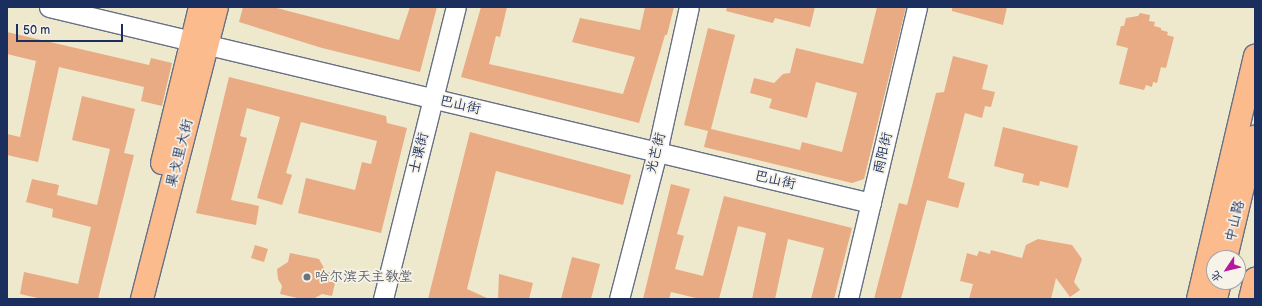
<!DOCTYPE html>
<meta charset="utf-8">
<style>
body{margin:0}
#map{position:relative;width:1262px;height:306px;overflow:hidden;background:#eee8cd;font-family:"Balsamiq Sans","LXGW WenKai TC",sans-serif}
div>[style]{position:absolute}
.building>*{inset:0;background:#e8ab83}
.roads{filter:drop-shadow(1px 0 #657085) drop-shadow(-1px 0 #657085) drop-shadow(0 1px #657085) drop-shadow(0 -1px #657085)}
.minor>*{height:19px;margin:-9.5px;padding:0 9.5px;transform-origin:9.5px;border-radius:9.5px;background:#fff}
.major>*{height:22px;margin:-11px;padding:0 11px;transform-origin:11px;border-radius:11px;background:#fbbb8d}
.dots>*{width:11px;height:11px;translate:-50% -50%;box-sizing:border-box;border:2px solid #f7f3e8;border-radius:50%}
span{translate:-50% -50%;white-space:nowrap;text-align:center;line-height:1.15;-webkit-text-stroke:3.5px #f7f3e8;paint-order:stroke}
.street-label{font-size:14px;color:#1b2f5e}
.worship-label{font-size:14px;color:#5b616d}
.left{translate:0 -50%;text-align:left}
.frame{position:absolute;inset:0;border:8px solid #1b2f5e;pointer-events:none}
.north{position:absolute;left:1206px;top:250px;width:40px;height:40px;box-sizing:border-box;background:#f7f3e8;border:1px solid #9fa5b1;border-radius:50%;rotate:235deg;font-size:11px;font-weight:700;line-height:16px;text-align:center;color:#1b2f5e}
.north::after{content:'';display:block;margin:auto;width:14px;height:18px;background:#b5179e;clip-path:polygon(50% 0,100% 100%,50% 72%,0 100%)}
.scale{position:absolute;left:16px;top:24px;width:107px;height:18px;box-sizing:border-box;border:2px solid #1b2f5e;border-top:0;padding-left:5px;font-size:12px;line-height:14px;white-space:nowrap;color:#1b2f5e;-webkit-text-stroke:3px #f7f3e8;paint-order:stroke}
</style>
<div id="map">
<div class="building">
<div style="clip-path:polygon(243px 7px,273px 7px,399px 40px,410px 7px,437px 7px,420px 72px,322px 48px,239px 22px)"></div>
<div style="clip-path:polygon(481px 7px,507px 7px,500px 37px,496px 36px,489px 64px,623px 94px,635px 57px,572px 42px,580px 18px,640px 30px,645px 7px,674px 7px,667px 35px,665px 35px,639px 123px,461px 77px)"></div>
<div style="clip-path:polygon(727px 7px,815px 7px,810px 27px,775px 18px,773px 23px,726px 11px)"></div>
<div style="clip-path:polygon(877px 7px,906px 7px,864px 179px,852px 183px,704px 147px,708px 131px,684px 125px,708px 28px,735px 35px,711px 129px,800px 150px,802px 142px,842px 152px,857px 93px,816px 82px,807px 118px,769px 108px,772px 99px,750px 93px,754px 78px,774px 83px,783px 74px,790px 73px,796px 48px,863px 64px)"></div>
<div style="clip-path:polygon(952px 7px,1007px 7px,1003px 25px,952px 11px)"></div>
<div style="clip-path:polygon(1140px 13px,1150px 15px,1149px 21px,1155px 22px,1154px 26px,1161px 28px,1161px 30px,1168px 32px,1167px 35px,1174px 37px,1166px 68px,1161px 67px,1157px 83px,1153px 82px,1152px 87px,1146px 85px,1144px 90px,1119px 84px,1128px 48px,1116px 45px,1121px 26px,1124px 26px,1126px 18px,1138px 16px)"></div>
<div style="clip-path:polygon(7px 32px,149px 65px,151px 58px,172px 63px,162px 106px,141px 101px,144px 87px,59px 67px,38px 162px,7px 155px,7px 134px,20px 137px,36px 61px,7px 54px)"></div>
<div style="clip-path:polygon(953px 56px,988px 65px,982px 89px,995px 92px,991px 107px,985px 106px,982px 118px,965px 113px,948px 178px,965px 183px,958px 208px,927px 200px,901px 299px,874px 299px,899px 203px,907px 205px,936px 93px,944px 92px)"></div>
<div style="clip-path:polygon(229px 77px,386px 116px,387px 123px,407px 128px,381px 233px,298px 213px,306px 178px,355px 190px,362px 162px,371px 164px,377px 141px,301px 122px,286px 173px,292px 175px,282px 205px,257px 198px,280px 117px,247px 108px,240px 136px,247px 138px,231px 200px,259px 206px,256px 225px,196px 213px)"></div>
<div style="clip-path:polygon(82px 96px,135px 109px,124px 153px,134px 155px,98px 299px,42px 299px,20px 294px,24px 272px,78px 284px,91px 227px,52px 217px,53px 209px,26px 202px,32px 179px,59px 185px,57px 195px,97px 205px,110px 149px,72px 140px)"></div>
<div style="clip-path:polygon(1003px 127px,1078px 146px,1068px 188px,1040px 181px,1039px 186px,1022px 182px,1024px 174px,994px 166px)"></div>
<div style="clip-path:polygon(470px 132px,631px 175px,623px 205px,496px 171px,467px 289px,489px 299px,428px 299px)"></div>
<div style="clip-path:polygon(671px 184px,690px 189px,677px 234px,684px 236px,675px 269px,703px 276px,724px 196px,852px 228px,834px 299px,811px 299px,824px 248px,788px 239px,775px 299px,752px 299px,766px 233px,738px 226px,719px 299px,700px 299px,671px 292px,669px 299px,643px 299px)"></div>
<div style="clip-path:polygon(1038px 239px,1072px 245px,1082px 259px,1074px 282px,1080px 290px,1070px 297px,1056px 278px,1051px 299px,969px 299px,973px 284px,960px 281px,967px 253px,977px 256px,979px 251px,990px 254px,991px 250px,1022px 258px,1026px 245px)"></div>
<div style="clip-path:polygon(255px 245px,268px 249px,264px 262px,251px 258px)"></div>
<div style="clip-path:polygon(290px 253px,319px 259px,326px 272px,337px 274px,332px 296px,322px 294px,313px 299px,302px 299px,280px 294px,282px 286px,278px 279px,277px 269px,288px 262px)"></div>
<div style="clip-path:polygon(572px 257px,600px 264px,591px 299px,561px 299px)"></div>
<div style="clip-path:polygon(499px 274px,533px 283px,529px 299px,498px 299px)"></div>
</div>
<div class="roads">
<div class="minor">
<div style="left:49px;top:7px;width:845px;rotate:13.41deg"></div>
<div style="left:383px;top:299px;width:301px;rotate:-76deg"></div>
<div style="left:619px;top:299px;width:152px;rotate:-75.5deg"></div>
<div style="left:657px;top:152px;width:148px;rotate:-77.6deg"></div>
<div style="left:848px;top:299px;width:300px;rotate:-76.7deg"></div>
</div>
<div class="major">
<div style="left:162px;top:163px;width:161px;rotate:-76.3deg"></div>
<div style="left:1226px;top:258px;width:125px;rotate:-76.6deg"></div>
<div style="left:142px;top:299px;width:301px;rotate:-75.6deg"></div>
<div style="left:1198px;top:299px;width:250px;rotate:-76.8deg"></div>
<div style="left:1216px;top:299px;width:17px;rotate:-77deg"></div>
<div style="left:1250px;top:299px;width:21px;rotate:-76deg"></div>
</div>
</div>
<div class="dots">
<div style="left:307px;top:277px;background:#6b7280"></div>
</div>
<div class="street-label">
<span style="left:460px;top:105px;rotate:13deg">巴山街</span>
<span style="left:180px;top:153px;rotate:-76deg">果戈里大街</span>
<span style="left:419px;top:153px;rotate:-76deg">士课街</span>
<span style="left:656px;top:153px;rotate:-76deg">光芒街</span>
<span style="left:883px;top:153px;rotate:-77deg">雨阳街</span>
<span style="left:775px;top:180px;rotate:13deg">巴山街</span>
<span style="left:1235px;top:221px;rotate:-76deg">中山路</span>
</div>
<div class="worship-label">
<span class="left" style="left:315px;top:277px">哈尔滨天主教堂</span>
</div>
<div class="frame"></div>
<div class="north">北</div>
<div class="scale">50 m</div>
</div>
